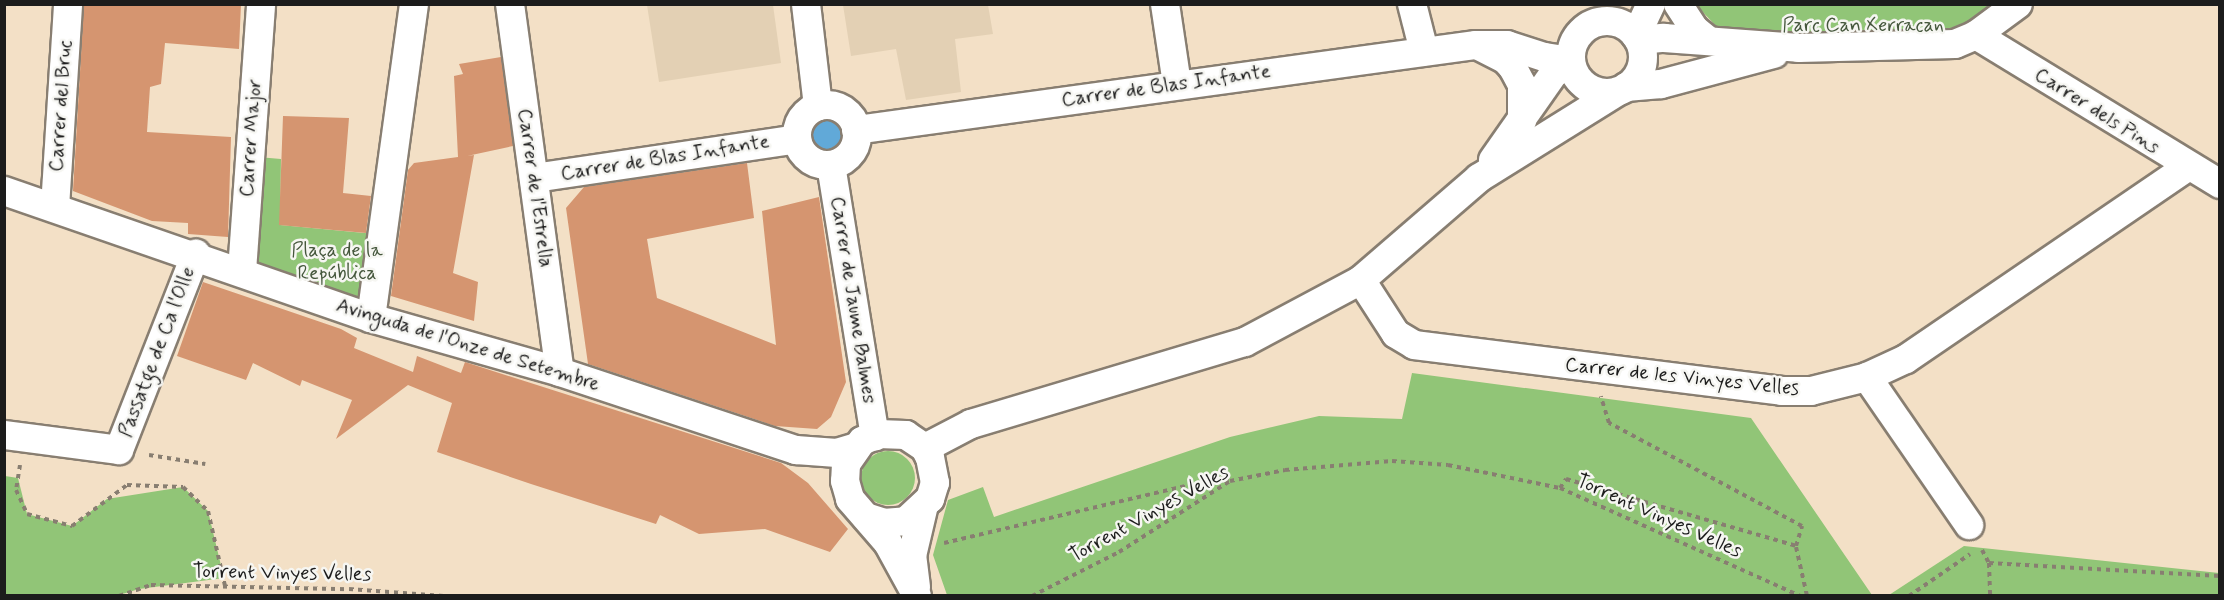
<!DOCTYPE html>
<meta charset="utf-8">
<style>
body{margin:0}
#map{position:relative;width:2224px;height:600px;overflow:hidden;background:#f3e0c6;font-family:Mynerve,sans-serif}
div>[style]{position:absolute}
.built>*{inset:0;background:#e3d0b4}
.green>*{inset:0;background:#91c577}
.round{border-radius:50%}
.water>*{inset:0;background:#61a9d8}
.building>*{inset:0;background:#d59570}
.path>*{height:4px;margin-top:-2px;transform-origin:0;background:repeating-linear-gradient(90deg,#887e71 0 4.5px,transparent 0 9px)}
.roads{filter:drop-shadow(2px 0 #887e71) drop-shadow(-2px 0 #887e71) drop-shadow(0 2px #887e71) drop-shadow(0 -2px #887e71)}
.minor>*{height:28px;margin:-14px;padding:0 14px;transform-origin:14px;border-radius:14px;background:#fff}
.minor>.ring{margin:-14px;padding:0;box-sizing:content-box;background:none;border:28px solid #fff;border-radius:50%}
span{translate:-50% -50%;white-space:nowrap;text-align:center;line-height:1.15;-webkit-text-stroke:5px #f6f6f2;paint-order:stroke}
.park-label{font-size:20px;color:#45573c}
.street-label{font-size:20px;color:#1c1c1c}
.frame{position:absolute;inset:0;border:6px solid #1c1c1c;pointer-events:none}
</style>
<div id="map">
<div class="built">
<div style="clip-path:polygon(647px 5px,773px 5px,781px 63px,659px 82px)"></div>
<div style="clip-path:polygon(843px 5px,988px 5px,993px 34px,955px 39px,961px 92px,906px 100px,896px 49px,851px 56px)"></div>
</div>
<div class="green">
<div style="clip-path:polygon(1991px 4px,2003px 15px,1976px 35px,1873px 46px,1718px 28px,1696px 5px)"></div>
<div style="clip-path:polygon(258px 157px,281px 159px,280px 225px,375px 234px,364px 306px,250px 264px)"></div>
<div style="clip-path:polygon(1412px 373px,1751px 418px,1872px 595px,947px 595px,933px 555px,948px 500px,983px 487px,994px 517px,1230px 437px,1319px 416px,1402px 419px)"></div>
<div class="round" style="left:861px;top:451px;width:54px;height:54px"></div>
<div style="clip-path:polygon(5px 476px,18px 478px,27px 514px,72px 526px,107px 499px,183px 487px,208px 511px,224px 578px,139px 589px,119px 595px,5px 595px)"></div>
<div style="clip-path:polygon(1964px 546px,2219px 573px,2219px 595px,1889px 595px)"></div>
</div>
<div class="water">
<div class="round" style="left:802px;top:113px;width:44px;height:44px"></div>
</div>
<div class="building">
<div style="clip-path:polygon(84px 4px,241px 4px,239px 49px,165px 43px,161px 84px,150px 87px,147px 132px,231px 137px,228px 237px,188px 234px,188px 223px,152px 221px,73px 191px)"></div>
<div style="clip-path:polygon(501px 57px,513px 146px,467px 156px,474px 155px,453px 273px,478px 282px,474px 321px,391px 296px,408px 170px,414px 163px,458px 157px,454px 76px,463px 74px,459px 64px)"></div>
<div style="clip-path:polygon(283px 116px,349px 118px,343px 193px,371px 196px,366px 233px,279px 225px)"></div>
<div style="clip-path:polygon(747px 163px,754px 218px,647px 239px,657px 298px,776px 345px,762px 211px,819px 197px,846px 382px,831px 417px,817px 429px,775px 426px,588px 364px,566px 208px,584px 187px)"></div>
<div style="clip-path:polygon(203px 282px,341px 329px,357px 338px,354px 348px,413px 372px,417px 356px,461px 373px,465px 362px,781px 463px,808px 483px,848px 529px,830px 552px,765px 529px,699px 534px,660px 515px,656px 524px,531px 484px,437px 452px,452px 403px,408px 385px,336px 439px,352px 400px,302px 380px,300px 386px,253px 363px,246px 380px,177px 356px)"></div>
</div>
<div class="path">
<div style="left:149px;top:455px;width:57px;rotate:9.1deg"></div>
<div style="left:20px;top:465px;width:25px;rotate:99deg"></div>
<div style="left:16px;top:490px;width:26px;rotate:65deg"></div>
<div style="left:27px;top:514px;width:47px;rotate:14.9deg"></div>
<div style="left:72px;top:526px;width:69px;rotate:-36.7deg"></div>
<div style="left:127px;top:485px;width:56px;rotate:2deg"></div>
<div style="left:183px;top:487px;width:35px;rotate:44deg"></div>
<div style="left:208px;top:511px;width:77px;rotate:77.2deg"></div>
<div style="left:1560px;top:488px;width:11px;rotate:-56deg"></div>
<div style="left:1566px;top:479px;width:240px;rotate:16.2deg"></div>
<div style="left:1796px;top:546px;width:21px;rotate:-73deg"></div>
<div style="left:1802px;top:526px;width:219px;rotate:-151.9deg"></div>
<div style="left:1609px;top:423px;width:28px;rotate:-107deg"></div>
<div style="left:944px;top:543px;width:283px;rotate:-13.3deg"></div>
<div style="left:1219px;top:478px;width:10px;rotate:17deg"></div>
<div style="left:1796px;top:547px;width:50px;rotate:77.3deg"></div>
<div style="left:1982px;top:550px;width:15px;rotate:62deg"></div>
<div style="left:1989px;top:563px;width:33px;rotate:88deg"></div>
<div style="left:1989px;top:563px;width:231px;rotate:3.2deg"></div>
<div style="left:119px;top:596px;width:34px;rotate:-19deg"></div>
<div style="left:151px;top:585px;width:198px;rotate:1.2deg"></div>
<div style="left:349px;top:589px;width:95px;rotate:4.2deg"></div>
<div style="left:1032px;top:596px;width:97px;rotate:-26.8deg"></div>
<div style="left:1119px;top:552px;width:132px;rotate:-32.6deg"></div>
<div style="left:1230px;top:481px;width:56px;rotate:-11.3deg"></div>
<div style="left:1285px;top:470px;width:107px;rotate:-4.8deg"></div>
<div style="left:1392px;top:461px;width:56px;rotate:4.1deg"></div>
<div style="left:1448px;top:465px;width:114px;rotate:11.6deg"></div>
<div style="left:1560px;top:488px;width:263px;rotate:24.2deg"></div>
<div style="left:1909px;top:596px;width:74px;rotate:-34.5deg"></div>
</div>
<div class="roads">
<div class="minor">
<div style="left:510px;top:4px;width:371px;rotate:82.3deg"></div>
<div style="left:806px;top:4px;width:103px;rotate:83.3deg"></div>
<div style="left:1165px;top:4px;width:81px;rotate:81.5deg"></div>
<div style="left:1412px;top:4px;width:49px;rotate:75.7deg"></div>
<div style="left:1678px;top:4px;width:30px;rotate:57deg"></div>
<div style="left:1694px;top:29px;width:19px;rotate:39deg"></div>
<div class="ring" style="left:1571px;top:21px;width:44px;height:44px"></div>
<div style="left:1976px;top:35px;width:286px;rotate:31.4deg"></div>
<div style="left:1636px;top:36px;width:35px;rotate:-65deg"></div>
<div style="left:1639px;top:40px;width:25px;rotate:-5deg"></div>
<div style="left:1664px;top:38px;width:135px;rotate:4.2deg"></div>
<div style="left:1799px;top:48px;width:156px;rotate:-1.5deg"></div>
<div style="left:1955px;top:44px;width:23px;rotate:-23deg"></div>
<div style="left:1976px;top:35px;width:52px;rotate:-36.4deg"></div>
<div style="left:1481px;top:47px;width:27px;rotate:27deg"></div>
<div style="left:1505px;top:59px;width:12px;rotate:48deg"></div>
<div style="left:1513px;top:68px;width:19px;rotate:62deg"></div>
<div style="left:1522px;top:85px;width:36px;rotate:90deg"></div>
<div style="left:1626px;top:87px;width:35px;rotate:-5deg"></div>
<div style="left:1661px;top:84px;width:117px;rotate:-14.9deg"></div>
<div class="ring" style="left:797px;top:105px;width:32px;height:32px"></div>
<div style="left:856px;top:130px;width:626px;rotate:-7.81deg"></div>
<div style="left:1476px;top:45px;width:31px"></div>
<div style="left:1507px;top:45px;width:40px;rotate:18deg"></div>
<div style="left:1545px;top:57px;width:26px;rotate:9deg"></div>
<div style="left:1493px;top:160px;width:106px;rotate:-55deg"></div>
<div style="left:1554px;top:73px;width:19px;rotate:-28deg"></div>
<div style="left:831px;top:165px;width:275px;rotate:80.8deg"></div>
<div style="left:534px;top:178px;width:266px;rotate:-8.4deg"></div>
<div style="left:4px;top:191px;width:388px;rotate:19.1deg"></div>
<div style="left:371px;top:318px;width:197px;rotate:15.9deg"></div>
<div style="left:560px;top:372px;width:249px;rotate:18.3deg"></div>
<div style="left:796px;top:450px;width:41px;rotate:4.2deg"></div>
<div style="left:837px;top:453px;width:21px;rotate:-17deg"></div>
<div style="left:55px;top:207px;width:203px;rotate:-86.3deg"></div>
<div style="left:242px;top:271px;width:268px;rotate:-85.9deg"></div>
<div style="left:1361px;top:280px;width:64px;rotate:57.1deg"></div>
<div style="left:1396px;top:334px;width:21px;rotate:31deg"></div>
<div style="left:1414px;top:345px;width:371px;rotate:7.1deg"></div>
<div style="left:1782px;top:391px;width:29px"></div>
<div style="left:1811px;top:391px;width:58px;rotate:-14deg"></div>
<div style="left:1867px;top:377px;width:43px;rotate:-24.8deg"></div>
<div style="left:1906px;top:359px;width:340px;rotate:-34.3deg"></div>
<div style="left:371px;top:318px;width:317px;rotate:-82.2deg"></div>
<div style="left:1867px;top:377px;width:180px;rotate:55.4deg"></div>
<div style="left:4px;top:435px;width:116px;rotate:7.4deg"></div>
<div style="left:119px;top:450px;width:211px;rotate:-68.6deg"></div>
<div style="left:925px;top:448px;width:52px;rotate:-27.6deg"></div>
<div style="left:971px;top:424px;width:286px;rotate:-16.7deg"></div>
<div style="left:1245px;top:342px;width:132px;rotate:-28.1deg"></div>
<div style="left:1361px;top:280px;width:156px;rotate:-40.8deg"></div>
<div style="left:1479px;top:178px;width:163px;rotate:-31.9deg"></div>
<div style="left:866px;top:517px;width:19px;rotate:18deg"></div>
<div style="left:884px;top:523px;width:22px;rotate:-5deg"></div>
<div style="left:906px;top:521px;width:33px;rotate:-43deg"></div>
<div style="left:930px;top:499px;width:17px;rotate:-73deg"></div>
<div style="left:935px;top:483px;width:25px;rotate:-101deg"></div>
<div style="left:930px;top:458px;width:11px;rotate:-117deg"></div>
<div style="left:925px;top:448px;width:23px;rotate:-146deg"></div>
<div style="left:906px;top:435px;width:28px;rotate:-178deg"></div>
<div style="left:878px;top:434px;width:17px;rotate:156deg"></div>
<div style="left:862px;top:441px;width:28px;rotate:125deg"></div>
<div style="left:846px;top:464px;width:17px;rotate:93deg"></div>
<div style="left:845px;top:481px;width:19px;rotate:74deg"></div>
<div style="left:850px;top:499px;width:58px;rotate:49.2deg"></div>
<div style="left:888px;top:543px;width:60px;rotate:61.3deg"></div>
<div style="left:916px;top:587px;width:31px;rotate:-97deg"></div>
<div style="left:912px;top:556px;width:48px;rotate:-76.8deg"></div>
</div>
</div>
<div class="park-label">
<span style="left:1863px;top:25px">Parc Can Xerracan</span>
<span style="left:337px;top:262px">Plaça de la<br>República</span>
</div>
<div class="street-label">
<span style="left:1166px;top:86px;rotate:-8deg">Carrer de Blas Infante</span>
<span style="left:61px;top:106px;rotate:-86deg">Carrer del Bruc</span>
<span style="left:2097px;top:111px;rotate:32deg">Carrer dels Pins</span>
<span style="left:251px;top:138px;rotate:-86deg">Carrer Major</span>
<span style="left:665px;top:158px;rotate:-9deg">Carrer de Blas Infante</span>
<span style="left:535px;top:188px;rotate:82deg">Carrer de l'Estrella</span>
<span style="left:853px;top:300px;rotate:81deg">Carrer de Jaume Balmes</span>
<span style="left:468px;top:345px;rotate:17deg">Avinguda de l'Onze de Setembre</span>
<span style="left:157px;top:352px;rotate:-69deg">Passatge de Ca l'Olle</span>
<span style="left:1682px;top:377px;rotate:6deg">Carrer de les Vinyes Velles</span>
<span style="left:1149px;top:514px;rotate:-29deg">Torrent Vinyes Velles</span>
<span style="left:1659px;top:516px;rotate:24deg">Torrent Vinyes Velles</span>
<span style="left:282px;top:573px;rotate:1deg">Torrent Vinyes Velles</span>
</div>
<div class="frame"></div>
</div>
